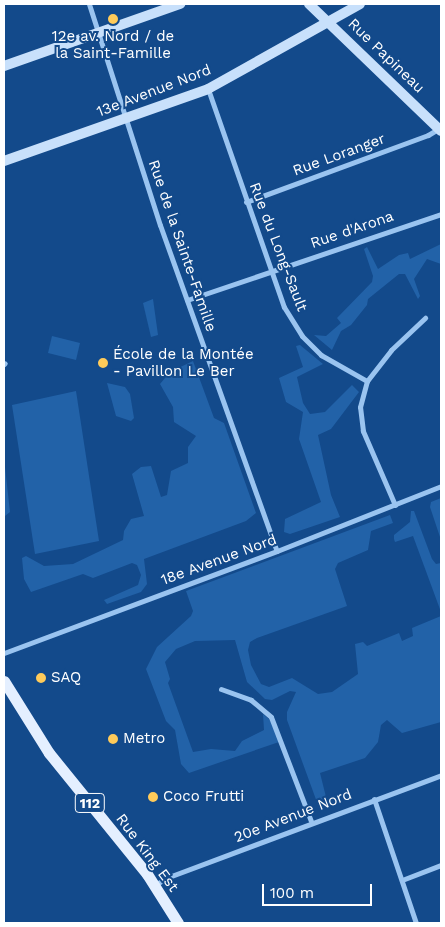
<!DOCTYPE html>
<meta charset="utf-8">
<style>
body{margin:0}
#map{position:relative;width:445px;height:927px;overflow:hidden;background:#134a8b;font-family:"Work Sans",sans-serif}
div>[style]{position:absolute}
.green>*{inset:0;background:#2262a8}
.street>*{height:5px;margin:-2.5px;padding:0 2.5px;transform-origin:2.5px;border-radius:2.5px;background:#9ac4f0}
.secondary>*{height:10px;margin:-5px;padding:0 5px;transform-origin:5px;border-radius:5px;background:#c8e0fb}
.primary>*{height:11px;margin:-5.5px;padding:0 5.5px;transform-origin:5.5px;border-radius:5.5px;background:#e4efff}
.dots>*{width:14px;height:14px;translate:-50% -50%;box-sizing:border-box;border:2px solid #134a8b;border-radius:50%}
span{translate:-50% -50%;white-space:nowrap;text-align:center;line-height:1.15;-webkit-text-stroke:4px #134a8b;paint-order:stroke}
.shield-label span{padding:1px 4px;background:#134a8b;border:1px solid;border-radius:4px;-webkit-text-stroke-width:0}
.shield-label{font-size:14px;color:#fff;font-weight:700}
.poi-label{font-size:15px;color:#fff}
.left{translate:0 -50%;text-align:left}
.street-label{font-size:15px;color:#fff}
.frame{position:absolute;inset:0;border:5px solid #fff;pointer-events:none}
.scale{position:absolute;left:262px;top:884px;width:110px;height:22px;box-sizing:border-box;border:2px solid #fff;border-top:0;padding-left:6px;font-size:15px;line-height:18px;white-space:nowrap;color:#fff;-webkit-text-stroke:4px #134a8b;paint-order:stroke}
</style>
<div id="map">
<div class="green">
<div style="clip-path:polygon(441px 244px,441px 264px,427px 259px,414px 279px,420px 296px,418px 299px,405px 274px,399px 274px,368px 299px,367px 305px,351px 325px,341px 331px,332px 350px,314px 335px,326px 336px,341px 323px,337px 318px,372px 282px,373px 276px,364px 249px,367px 247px,378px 269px,399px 255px,408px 253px,410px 259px)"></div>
<div style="clip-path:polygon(153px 299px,158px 335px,151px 337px,143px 303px)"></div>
<div style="clip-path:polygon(52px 336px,80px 343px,76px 360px,48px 353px)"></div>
<div style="clip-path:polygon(300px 345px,323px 364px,297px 377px,303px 403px,310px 414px,325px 412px,352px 385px,359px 392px,331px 429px,318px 435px,331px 495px,340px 517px,290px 534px,284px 532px,285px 519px,321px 502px,299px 439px,303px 412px,286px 402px,279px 378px,303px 367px,296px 346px)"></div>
<div style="clip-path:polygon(193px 361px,214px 418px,224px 423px,256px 513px,246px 521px,144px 559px,147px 584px,141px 592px,107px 604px,104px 600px,138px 585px,141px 575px,137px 565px,132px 563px,93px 578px,83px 574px,31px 592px,24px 579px,22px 558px,26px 556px,44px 566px,73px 564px,123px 540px,124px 531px,131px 519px,144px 516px,132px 474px,141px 467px,151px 466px,161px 497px,167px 495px,171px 471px,188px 463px,188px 447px,196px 436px,174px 422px,173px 407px,160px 384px,170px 372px)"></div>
<div style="clip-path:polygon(107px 383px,125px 387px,130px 394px,134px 418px,131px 421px,116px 416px)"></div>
<div style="clip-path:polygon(76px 391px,99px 541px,35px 554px,12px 405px)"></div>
<div style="clip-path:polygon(4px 458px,10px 512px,5px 516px,4px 528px)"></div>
<div style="clip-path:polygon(441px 498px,441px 540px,430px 507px,431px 502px)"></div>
<div style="clip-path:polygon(411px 511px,414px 511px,432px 559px,436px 564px,441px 563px,441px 612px,413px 536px,395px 542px,394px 539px,394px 535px,410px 522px)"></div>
<div style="clip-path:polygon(390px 515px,393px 523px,371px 531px,368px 550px,338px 563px,335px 569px,347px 606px,257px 638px,250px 642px,248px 650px,251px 665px,261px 684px,269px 687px,292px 678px,318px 694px,332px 692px,358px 674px,355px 644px,363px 642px,367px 646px,399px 633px,402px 641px,413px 636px,412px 628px,441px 616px,441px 722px,402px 733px,387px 720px,381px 725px,378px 742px,365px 758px,320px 773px,328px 805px,318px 805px,287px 720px,287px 712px,296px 692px,290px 691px,272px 700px,265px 699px,247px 682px,235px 640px,195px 641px,176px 649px,165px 662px,170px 679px,168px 683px,193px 752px,211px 749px,235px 751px,242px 741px,264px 730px,263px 714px,270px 720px,279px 742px,189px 773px,181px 764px,175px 730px,166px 721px,146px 669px,157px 647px,191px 616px,193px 611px,186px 591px)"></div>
</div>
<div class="street">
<div style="left:89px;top:4px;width:232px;rotate:72.2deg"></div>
<div style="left:160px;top:225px;width:346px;rotate:70.3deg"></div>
<div style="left:208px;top:89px;width:231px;rotate:70.8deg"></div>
<div style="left:284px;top:307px;width:34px;rotate:58deg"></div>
<div style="left:302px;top:336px;width:27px;rotate:45deg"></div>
<div style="left:321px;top:355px;width:53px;rotate:29.5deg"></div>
<div style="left:246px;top:202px;width:194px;rotate:-20.2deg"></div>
<div style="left:428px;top:135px;width:12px;rotate:-31deg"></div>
<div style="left:187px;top:300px;width:268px;rotate:-18.7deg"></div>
<div style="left:4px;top:364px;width:1px;rotate:-45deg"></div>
<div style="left:395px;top:505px;width:81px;rotate:-113.4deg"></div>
<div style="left:363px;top:431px;width:24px;rotate:-97deg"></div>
<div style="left:360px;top:407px;width:27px;rotate:-75deg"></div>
<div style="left:367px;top:381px;width:39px;rotate:-52deg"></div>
<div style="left:391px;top:350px;width:47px;rotate:-43.3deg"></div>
<div style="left:4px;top:653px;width:291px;rotate:-20.5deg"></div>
<div style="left:277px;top:551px;width:176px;rotate:-21.6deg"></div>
<div style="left:221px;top:689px;width:32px;rotate:20deg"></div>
<div style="left:251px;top:700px;width:26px;rotate:40deg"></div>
<div style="left:271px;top:717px;width:111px;rotate:69deg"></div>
<div style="left:374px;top:799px;width:131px;rotate:71.3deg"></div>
<div style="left:402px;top:880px;width:42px;rotate:-21deg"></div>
<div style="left:155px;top:885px;width:13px;rotate:-32deg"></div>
<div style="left:166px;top:878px;width:294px;rotate:-20.5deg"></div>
</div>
<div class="secondary">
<div style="left:309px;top:4px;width:183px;rotate:43.9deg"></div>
<div style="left:4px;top:66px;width:187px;rotate:-19.4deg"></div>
<div style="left:4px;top:161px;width:216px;rotate:-19.4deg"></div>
<div style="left:208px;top:89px;width:174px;rotate:-29.2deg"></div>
</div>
<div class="primary">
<div style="left:4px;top:681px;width:85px;rotate:58deg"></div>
<div style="left:49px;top:753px;width:156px;rotate:51deg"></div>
<div style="left:147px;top:874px;width:58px;rotate:57.7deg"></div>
</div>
<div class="dots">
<div style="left:113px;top:19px;background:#ffcb5a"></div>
<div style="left:103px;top:363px;background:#ffcb5a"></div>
<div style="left:41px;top:678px;background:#ffcb5a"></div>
<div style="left:113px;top:739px;background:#ffcb5a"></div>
<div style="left:153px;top:797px;background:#ffcb5a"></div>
</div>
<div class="shield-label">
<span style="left:90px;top:803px">112</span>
</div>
<div class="poi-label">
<span style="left:113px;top:45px">12e av. Nord / de<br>la Saint-Famille</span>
<span class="left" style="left:113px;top:363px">École de la Montée<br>- Pavillon Le Ber</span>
<span class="left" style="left:51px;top:678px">SAQ</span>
<span class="left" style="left:123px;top:739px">Metro</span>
<span class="left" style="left:163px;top:797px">Coco Frutti</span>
</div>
<div class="street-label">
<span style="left:386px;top:56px;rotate:44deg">Rue Papineau</span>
<span style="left:154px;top:91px;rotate:-21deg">13e Avenue Nord</span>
<span style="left:339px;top:155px;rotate:-20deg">Rue Loranger</span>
<span style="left:352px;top:230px;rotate:-19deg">Rue d'Arona</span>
<span style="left:182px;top:246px;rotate:71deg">Rue de la Sainte-Famille</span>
<span style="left:278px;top:247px;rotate:69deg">Rue du Long-Sault</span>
<span style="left:219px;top:560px;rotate:-20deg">18e Avenue Nord</span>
<span style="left:293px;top:816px;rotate:-21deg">20e Avenue Nord</span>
<span style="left:147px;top:853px;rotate:53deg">Rue King Est</span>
</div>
<div class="frame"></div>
<div class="scale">100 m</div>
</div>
